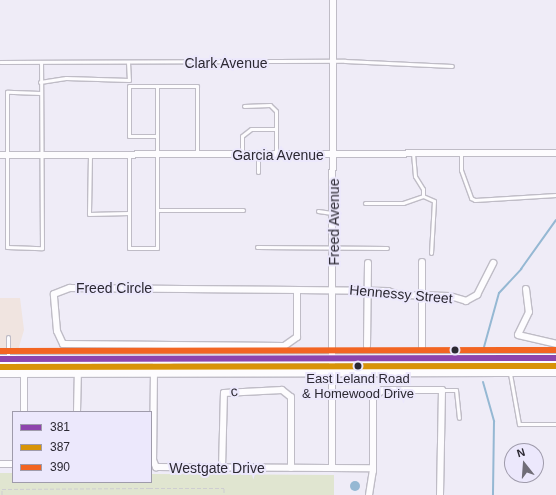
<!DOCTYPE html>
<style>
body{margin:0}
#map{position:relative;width:556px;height:495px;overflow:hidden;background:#efecf7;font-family:Helvetica,sans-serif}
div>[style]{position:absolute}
.commercial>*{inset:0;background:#f0e4e0}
.green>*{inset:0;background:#e0e5d0}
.water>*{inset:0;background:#95b8d3}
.round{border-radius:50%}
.stream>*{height:2px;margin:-1px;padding:0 1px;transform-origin:1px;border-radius:1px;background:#95b8d3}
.path>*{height:1px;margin-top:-0.5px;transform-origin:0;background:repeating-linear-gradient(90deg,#cecdd1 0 4px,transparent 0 6px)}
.roads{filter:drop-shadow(1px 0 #bfbcc6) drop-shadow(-1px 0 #bfbcc6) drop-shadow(0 1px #bfbcc6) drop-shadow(0 -1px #bfbcc6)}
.service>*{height:3px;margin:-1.5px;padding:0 1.5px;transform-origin:1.5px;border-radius:1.5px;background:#fdfcfe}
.minor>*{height:6px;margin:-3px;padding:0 3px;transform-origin:3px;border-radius:3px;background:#fdfcfe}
.secondary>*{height:9px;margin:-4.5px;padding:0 4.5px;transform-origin:4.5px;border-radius:4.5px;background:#fdfcfe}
.bus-1>*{height:6px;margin:-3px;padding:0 3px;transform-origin:3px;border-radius:3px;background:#8e44ad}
.bus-2>*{height:6px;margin:-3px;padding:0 3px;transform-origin:3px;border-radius:3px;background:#d89308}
.bus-3>*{height:6px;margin:-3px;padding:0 3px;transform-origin:3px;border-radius:3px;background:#f26522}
.dots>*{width:11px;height:11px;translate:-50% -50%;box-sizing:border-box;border:2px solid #ece8fc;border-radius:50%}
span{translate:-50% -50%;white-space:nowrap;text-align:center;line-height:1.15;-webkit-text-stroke:4px #ece8fc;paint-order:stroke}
.bus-label{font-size:13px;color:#2b2832}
.street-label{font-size:14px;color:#2b2832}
.legend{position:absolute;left:12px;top:411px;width:140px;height:72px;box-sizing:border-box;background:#ece8fc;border:1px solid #9f9bab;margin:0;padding:5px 7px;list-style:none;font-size:12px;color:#2b2832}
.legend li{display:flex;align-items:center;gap:8px;height:20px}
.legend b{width:20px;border:1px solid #9f9bab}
.north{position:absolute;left:504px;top:443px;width:40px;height:40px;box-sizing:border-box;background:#ece8fc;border:1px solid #9f9bab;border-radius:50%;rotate:343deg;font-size:11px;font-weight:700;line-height:16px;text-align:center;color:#2b2832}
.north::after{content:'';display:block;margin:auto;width:14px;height:18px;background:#706d77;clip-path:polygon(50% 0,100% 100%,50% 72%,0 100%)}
</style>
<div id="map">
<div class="commercial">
<div style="clip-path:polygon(0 298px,20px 298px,24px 330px,16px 357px,0 357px)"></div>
</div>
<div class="green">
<div style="clip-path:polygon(0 473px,13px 473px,13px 482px,151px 482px,151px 474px,334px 475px,334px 495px,0 495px)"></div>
</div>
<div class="water">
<div class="round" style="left:350px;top:481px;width:10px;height:10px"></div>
</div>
<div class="stream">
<div style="left:484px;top:347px;width:56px;rotate:-74.5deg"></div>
<div style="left:499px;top:293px;width:33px;rotate:-47deg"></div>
<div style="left:521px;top:269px;width:60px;rotate:-54.5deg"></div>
<div style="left:483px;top:382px;width:41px;rotate:74.2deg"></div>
<div style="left:494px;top:421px;width:74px;rotate:90.8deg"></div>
</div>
<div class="path">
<div style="left:2px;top:495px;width:6px;rotate:-90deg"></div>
<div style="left:2px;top:489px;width:147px;rotate:-0.4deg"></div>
<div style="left:149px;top:488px;width:75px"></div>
<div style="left:224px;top:488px;width:7px;rotate:90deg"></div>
</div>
<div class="roads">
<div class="service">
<div style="left:0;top:62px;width:345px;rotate:-0.2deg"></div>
<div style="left:345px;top:61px;width:107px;rotate:2.7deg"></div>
<div style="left:128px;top:62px;width:18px;rotate:87deg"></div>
<div style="left:40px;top:82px;width:26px;rotate:-9deg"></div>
<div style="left:66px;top:78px;width:63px;rotate:1.8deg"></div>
<div style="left:157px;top:86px;width:40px"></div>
<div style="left:197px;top:86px;width:69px;rotate:90deg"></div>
<div style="left:40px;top:93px;width:33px;rotate:-178deg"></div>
<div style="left:7px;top:92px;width:155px;rotate:90deg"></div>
<div style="left:7px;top:247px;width:35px;rotate:2deg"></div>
<div style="left:42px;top:248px;width:186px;rotate:-90.3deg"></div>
<div style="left:244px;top:106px;width:26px;rotate:-2deg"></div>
<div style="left:270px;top:105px;width:8px;rotate:45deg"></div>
<div style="left:276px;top:111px;width:18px;rotate:90deg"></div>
<div style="left:461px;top:154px;width:16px;rotate:90deg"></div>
<div style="left:461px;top:170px;width:30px;rotate:70deg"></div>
<div style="left:471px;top:198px;width:4px;rotate:27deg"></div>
<div style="left:475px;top:200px;width:81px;rotate:-3.5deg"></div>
<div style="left:90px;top:155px;width:59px;rotate:91deg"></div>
<div style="left:89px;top:214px;width:40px;rotate:-1.4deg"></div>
<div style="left:129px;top:155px;width:93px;rotate:90deg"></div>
<div style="left:129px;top:248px;width:28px"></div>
<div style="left:157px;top:248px;width:162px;rotate:-90deg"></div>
<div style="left:157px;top:86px;width:28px;rotate:180deg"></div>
<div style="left:129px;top:86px;width:50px;rotate:90deg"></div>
<div style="left:129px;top:136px;width:28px"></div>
<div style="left:242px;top:155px;width:19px;rotate:-90deg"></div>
<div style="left:242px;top:136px;width:11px;rotate:-38deg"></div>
<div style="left:251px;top:129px;width:25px"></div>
<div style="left:276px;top:129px;width:25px;rotate:90deg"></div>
<div style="left:258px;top:172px;width:17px;rotate:-90deg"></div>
<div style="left:423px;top:196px;width:12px;rotate:24deg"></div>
<div style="left:434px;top:201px;width:52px;rotate:93.3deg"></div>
<div style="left:365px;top:203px;width:38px"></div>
<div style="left:403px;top:203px;width:21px;rotate:-19deg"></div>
<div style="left:423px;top:196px;width:7px;rotate:-90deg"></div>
<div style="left:423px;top:189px;width:15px;rotate:-122deg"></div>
<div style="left:415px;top:176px;width:22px;rotate:-95deg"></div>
<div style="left:157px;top:210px;width:86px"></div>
<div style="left:318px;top:211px;width:14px;rotate:8deg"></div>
<div style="left:257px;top:247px;width:130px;rotate:0.4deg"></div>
<div style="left:8px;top:337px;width:20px;rotate:90deg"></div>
<div style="left:532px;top:360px;width:19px;rotate:168deg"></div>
<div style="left:513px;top:364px;width:6px;rotate:135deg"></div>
<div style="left:509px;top:368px;width:57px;rotate:79.9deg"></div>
<div style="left:519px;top:424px;width:37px"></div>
<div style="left:442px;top:390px;width:14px"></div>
<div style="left:456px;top:390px;width:28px;rotate:84deg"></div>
</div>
<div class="minor">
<div style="left:0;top:155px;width:556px;rotate:-0.21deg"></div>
<div style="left:70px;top:288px;width:227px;rotate:0.5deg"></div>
<div style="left:297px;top:290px;width:47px;rotate:90deg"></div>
<div style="left:297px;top:337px;width:16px;rotate:145deg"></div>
<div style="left:284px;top:346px;width:221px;rotate:-179.5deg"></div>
<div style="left:63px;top:344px;width:14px;rotate:-115deg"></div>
<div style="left:57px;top:331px;width:37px;rotate:-95deg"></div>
<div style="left:54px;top:294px;width:17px;rotate:-21deg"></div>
<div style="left:526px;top:289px;width:23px;rotate:83deg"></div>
<div style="left:529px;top:312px;width:25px;rotate:116deg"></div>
<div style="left:518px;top:335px;width:39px;rotate:13deg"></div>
<div style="left:297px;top:290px;width:91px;rotate:0.6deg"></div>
<div style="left:388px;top:291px;width:12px;rotate:20deg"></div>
<div style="left:399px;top:295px;width:51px;rotate:1.1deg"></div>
<div style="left:450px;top:296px;width:17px;rotate:17deg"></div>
<div style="left:466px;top:301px;width:13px;rotate:-29deg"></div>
<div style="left:477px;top:295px;width:36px;rotate:-63deg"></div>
<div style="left:367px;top:346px;width:83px;rotate:-89.3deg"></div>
<div style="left:422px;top:347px;width:85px;rotate:-90deg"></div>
<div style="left:173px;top:360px;width:18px;rotate:164deg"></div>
<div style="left:156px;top:365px;width:4px;rotate:117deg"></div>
<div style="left:154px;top:369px;width:91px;rotate:90.6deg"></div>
<div style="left:153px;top:460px;width:8px;rotate:67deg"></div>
<div style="left:156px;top:467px;width:217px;rotate:0.3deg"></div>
<div style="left:24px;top:412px;width:40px;rotate:-90deg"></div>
<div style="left:77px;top:412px;width:44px;rotate:-88.7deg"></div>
<div style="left:78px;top:368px;width:16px;rotate:-30deg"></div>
<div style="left:0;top:464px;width:13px"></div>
<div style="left:222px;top:468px;width:75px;rotate:-88.5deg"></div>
<div style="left:224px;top:393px;width:58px;rotate:-3deg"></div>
<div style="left:282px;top:390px;width:11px;rotate:38deg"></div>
<div style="left:291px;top:397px;width:71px;rotate:90deg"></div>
<div style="left:332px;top:468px;width:468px;rotate:-89.9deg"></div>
<div style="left:369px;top:495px;width:24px;rotate:-81deg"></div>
<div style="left:373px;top:471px;width:74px;rotate:-90deg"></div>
<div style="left:373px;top:397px;width:12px;rotate:-35deg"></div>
<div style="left:383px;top:390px;width:59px"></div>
<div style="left:442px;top:390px;width:105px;rotate:91.1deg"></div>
</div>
<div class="secondary">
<div style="left:0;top:359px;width:556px;rotate:-0.1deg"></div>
<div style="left:0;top:372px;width:556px;rotate:-0.1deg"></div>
</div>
</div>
<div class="bus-1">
<div style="left:0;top:359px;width:556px;rotate:-0.1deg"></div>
</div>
<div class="bus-2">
<div style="left:0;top:367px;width:556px;rotate:-0.1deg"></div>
</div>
<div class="bus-3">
<div style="left:0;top:351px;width:556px;rotate:-0.1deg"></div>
</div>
<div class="dots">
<div style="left:455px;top:350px;background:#2b2832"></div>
<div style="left:358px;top:366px;background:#2b2832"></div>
</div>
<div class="bus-label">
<span style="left:358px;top:387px">East Leland Road<br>&amp; Homewood Drive</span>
</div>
<div class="street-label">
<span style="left:226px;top:63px">Clark Avenue</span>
<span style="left:278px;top:155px">Garcia Avenue</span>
<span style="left:334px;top:222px;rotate:-90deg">Freed Avenue</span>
<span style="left:114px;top:288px">Freed Circle</span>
<span style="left:401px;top:294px;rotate:5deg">Hennessy Street</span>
<span style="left:234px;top:391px;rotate:-8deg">c</span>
<span style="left:217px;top:468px">Westgate Drive</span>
</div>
<ul class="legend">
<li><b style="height:5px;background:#8e44ad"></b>381</li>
<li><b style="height:5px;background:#d89308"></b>387</li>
<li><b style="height:5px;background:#f26522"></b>390</li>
</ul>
<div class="north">N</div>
</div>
